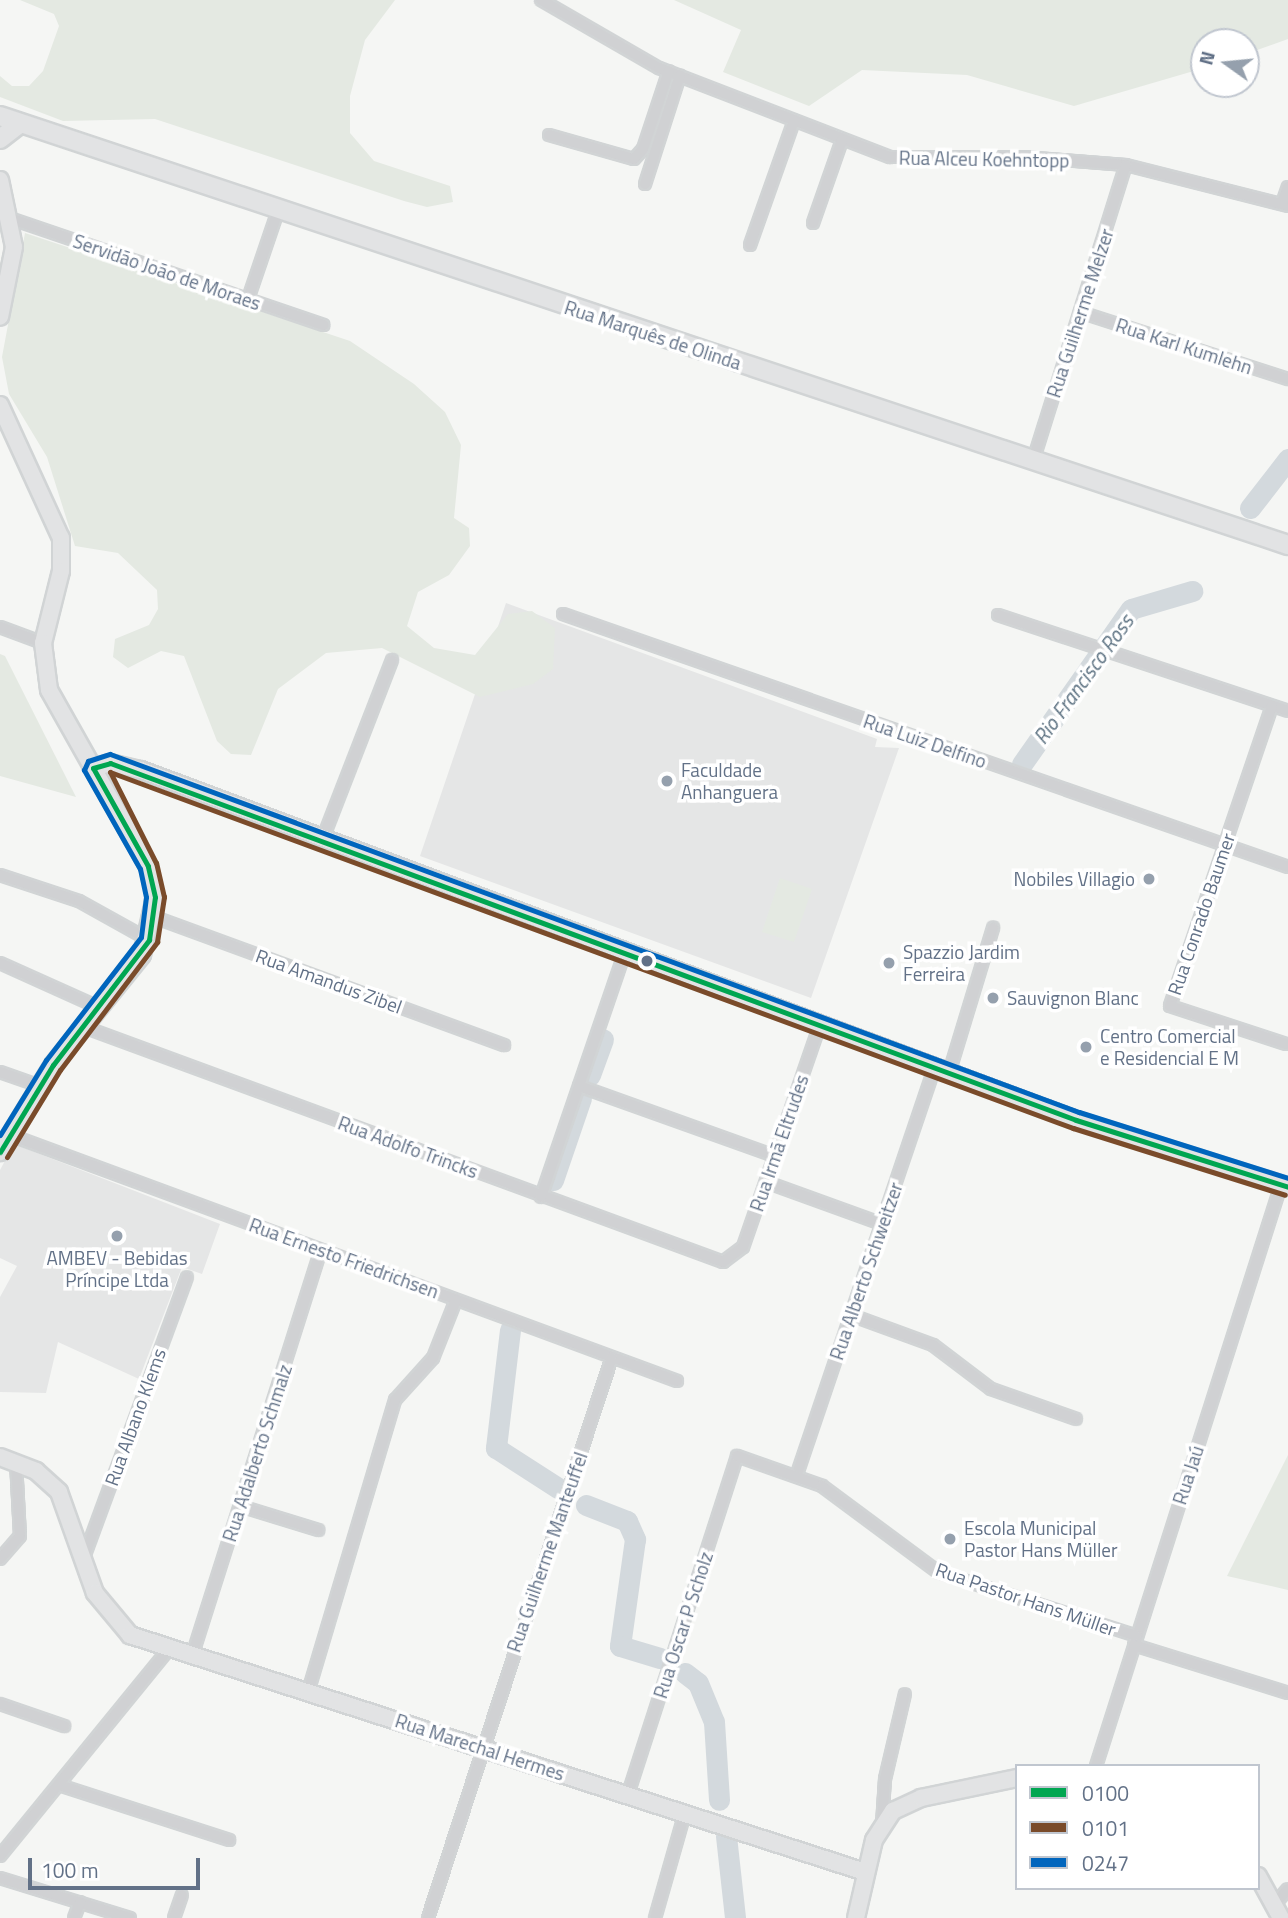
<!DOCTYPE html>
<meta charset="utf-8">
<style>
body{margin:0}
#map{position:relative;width:1288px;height:1918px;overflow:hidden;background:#f5f6f4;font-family:"Titillium Web",sans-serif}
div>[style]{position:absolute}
.built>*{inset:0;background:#e5e6e6}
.green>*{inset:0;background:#e4e9e2}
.river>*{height:21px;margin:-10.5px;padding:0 10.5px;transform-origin:10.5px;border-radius:10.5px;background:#d3d9dd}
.roads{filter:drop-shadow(2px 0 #d1d4d5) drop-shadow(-2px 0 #d1d4d5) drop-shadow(0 2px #d1d4d5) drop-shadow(0 -2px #d1d4d5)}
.street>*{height:10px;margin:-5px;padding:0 5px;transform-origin:5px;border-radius:5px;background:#d0d1d3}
.secondary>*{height:16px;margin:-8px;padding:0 8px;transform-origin:8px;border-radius:8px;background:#e2e3e4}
.primary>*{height:18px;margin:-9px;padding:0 9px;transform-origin:9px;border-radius:9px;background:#e2e3e4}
.bus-1>*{height:5px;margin:-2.5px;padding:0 2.5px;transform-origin:2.5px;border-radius:2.5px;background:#00a651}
.bus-2>*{height:5px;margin:-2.5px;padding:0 2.5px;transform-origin:2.5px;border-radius:2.5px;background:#7a4b2a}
.bus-3>*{height:5px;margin:-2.5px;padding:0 2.5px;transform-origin:2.5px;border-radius:2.5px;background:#0065bd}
.dots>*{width:19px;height:19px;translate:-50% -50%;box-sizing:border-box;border:4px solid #fff;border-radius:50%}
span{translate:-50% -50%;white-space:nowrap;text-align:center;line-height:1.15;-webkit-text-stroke:7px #fff;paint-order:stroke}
.street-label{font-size:19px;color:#627187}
.poi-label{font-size:19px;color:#627187}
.left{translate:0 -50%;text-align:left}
.right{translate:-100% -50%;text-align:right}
.water-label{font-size:21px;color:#5e7383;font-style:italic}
.legend{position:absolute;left:1015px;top:1764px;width:245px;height:126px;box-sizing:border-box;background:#fff;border:2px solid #c0c6cf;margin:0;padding:9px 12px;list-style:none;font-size:21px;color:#627187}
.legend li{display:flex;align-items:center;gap:14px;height:35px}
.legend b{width:35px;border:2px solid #c0c6cf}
.north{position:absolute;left:1190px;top:28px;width:70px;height:70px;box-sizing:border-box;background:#fff;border:2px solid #c0c6cf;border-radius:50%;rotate:285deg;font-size:19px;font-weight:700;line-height:28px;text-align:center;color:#627187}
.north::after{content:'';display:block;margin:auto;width:24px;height:32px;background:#95a0ad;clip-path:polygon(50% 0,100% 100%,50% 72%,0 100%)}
.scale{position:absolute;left:28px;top:1858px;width:172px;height:32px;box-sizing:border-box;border:4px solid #627187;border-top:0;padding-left:9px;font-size:21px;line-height:24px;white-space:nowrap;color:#627187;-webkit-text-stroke:5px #fff;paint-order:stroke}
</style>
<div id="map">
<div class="built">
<div style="clip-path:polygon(506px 603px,877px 739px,875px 747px,899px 748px,811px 998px,420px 856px)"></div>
<div style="clip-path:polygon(14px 1144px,220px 1224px,202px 1274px,182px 1267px,139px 1379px,58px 1342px,46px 1393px,0 1392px,0 1297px,17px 1266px,0 1258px,0 1170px)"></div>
</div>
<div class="green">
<div style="clip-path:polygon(20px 0,395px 0,365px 40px,350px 96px,350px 133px,374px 161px,450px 186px,453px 202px,427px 207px,404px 201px,155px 119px,63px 121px,0 97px,0 76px,12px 86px,29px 86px,43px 71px,59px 26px,54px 14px)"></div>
<div style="clip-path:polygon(674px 0,1288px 0,1288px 39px,1246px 54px,1246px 42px,1204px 42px,1204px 68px,1074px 106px,967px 75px,862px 70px,809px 106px,723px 72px,741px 30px)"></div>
<div style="clip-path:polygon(25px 233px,350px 341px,414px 384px,445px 412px,461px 445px,454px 518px,469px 528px,470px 546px,449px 575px,418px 592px,407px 626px,434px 648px,475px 655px,508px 614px,532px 611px,555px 628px,553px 669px,533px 684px,480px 697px,382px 648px,326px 653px,278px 689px,251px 755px,231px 754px,217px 741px,184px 656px,161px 651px,128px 668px,113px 657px,115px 639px,149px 625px,158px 609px,157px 590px,118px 553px,75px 546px,47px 457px,9px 394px,2px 357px)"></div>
<div style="clip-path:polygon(0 654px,5px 656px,76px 797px,0 776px)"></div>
<div style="clip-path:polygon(780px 878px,812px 889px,794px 942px,762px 932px)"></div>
<div style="clip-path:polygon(1288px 1455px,1288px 1590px,1227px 1576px)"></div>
</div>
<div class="river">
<div style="left:1250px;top:508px;width:62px;rotate:-52.2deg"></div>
<div style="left:1022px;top:764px;width:189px;rotate:-54.9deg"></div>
<div style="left:1131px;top:609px;width:64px;rotate:-16.4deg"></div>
<div style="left:590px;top:1075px;width:38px;rotate:-70deg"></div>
<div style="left:553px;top:1180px;width:87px;rotate:-71.1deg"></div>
<div style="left:510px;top:1330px;width:119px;rotate:96.8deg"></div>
<div style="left:496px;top:1448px;width:74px;rotate:32.8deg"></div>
<div style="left:586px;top:1505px;width:44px;rotate:21.3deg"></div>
<div style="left:627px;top:1521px;width:20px;rotate:66deg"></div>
<div style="left:635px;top:1539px;width:108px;rotate:98deg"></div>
<div style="left:620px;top:1646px;width:42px;rotate:16.7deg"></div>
<div style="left:685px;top:1673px;width:16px;rotate:38deg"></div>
<div style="left:698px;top:1683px;width:42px;rotate:67.7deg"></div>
<div style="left:714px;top:1722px;width:78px;rotate:86.3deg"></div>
<div style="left:726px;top:1836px;width:82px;rotate:83.7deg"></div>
</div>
<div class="roads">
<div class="street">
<div style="left:541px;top:0;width:136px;rotate:30deg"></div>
<div style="left:659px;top:68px;width:248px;rotate:21.1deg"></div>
<div style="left:890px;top:157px;width:134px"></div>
<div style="left:1024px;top:157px;width:102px;rotate:4.5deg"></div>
<div style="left:1126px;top:165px;width:167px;rotate:14.2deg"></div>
<div style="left:549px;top:135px;width:88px;rotate:15.8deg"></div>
<div style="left:634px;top:159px;width:13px;rotate:-48deg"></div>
<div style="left:643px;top:149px;width:82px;rotate:-71.6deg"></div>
<div style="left:645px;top:184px;width:114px;rotate:-72.2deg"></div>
<div style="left:1282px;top:204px;width:18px;rotate:-71deg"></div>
<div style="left:12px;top:219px;width:329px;rotate:18.8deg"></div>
<div style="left:813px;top:223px;width:88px;rotate:-70.7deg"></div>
<div style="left:750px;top:245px;width:132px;rotate:-70.5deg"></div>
<div style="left:248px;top:299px;width:93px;rotate:-71.2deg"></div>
<div style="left:1080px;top:312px;width:219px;rotate:17.9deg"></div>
<div style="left:1033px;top:461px;width:310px;rotate:-72.6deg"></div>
<div style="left:563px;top:614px;width:768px;rotate:19.24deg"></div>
<div style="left:998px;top:615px;width:305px;rotate:18.3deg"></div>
<div style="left:0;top:627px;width:46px;rotate:20.4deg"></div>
<div style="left:1272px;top:706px;width:317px;rotate:108.8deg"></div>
<div style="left:1170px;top:1006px;width:122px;rotate:18.1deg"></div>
<div style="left:323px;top:838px;width:191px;rotate:-68.8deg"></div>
<div style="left:0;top:875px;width:83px;rotate:18.2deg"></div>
<div style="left:79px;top:901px;width:80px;rotate:29.1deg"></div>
<div style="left:154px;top:917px;width:373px;rotate:20.1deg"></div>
<div style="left:0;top:963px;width:110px;rotate:24.2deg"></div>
<div style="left:84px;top:1027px;width:681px;rotate:20.19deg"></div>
<div style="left:723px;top:1262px;width:25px;rotate:-37deg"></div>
<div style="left:743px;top:1247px;width:235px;rotate:-70.9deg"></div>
<div style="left:0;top:1072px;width:42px;rotate:19.3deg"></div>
<div style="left:949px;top:1073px;width:152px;rotate:-73.1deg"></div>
<div style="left:579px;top:1086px;width:208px;rotate:19.7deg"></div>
<div style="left:10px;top:1135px;width:711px;rotate:20.24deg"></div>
<div style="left:766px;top:1182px;width:123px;rotate:19.9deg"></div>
<div style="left:541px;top:1197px;width:260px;rotate:-71.1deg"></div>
<div style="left:851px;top:1315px;width:87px;rotate:20.1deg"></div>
<div style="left:933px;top:1345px;width:73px;rotate:37.2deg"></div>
<div style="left:991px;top:1389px;width:90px;rotate:19.4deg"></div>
<div style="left:797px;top:1474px;width:430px;rotate:-71.3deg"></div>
<div style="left:240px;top:1506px;width:82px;rotate:17.1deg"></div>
<div style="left:84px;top:1557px;width:298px;rotate:-69.8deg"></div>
<div style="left:0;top:1559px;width:30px;rotate:-49deg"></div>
<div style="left:20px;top:1536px;width:75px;rotate:-93.1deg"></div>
<div style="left:1134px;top:1645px;width:161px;rotate:17.3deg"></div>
<div style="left:192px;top:1656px;width:426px;rotate:-72.4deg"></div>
<div style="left:308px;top:1692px;width:305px;rotate:-73.4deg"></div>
<div style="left:395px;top:1400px;width:57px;rotate:-47.9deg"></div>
<div style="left:433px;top:1358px;width:62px;rotate:-68.4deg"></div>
<div style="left:0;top:1704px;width:68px;rotate:19deg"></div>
<div style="left:1096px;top:1766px;width:610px;rotate:-72.34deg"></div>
<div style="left:59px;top:1785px;width:179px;rotate:17.9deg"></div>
<div style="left:628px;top:1794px;width:355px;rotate:-72.1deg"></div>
<div style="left:737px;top:1456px;width:90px;rotate:19.4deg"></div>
<div style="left:822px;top:1486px;width:144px;rotate:36.6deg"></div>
<div style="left:938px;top:1572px;width:209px;rotate:17.8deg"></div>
<div style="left:882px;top:1824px;width:45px;rotate:-86.2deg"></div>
<div style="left:885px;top:1779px;width:87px;rotate:-76.8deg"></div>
<div style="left:0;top:1856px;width:267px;rotate:-50.8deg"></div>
<div style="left:0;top:1878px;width:136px;rotate:17.1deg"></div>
<div style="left:1274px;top:1905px;width:21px;rotate:-49deg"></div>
<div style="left:74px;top:1918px;width:17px;rotate:-69deg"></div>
<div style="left:174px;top:1918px;width:24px;rotate:-71deg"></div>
<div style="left:428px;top:1918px;width:590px;rotate:-71.84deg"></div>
<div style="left:655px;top:1918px;width:109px;rotate:-74.1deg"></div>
</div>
<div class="secondary">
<div style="left:0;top:180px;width:68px;rotate:78.2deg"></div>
<div style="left:14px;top:247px;width:71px;rotate:101.3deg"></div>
<div style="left:0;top:405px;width:146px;rotate:65.4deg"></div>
<div style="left:61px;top:538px;width:33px;rotate:90deg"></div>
<div style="left:61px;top:571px;width:74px;rotate:104deg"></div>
<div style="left:43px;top:643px;width:47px;rotate:82.7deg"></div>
<div style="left:49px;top:690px;width:202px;rotate:60.6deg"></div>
<div style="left:148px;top:866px;width:32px;rotate:77deg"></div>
<div style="left:155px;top:897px;width:59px;rotate:102.6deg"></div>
<div style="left:142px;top:955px;width:141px;rotate:129deg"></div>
<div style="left:53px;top:1065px;width:102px;rotate:121.3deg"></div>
<div style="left:93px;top:768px;width:18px;rotate:-16deg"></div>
<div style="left:110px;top:763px;width:32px;rotate:13deg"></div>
<div style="left:141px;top:770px;width:998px;rotate:20.52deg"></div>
<div style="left:1076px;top:1120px;width:222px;rotate:17.5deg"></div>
<div style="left:0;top:1457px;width:39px;rotate:21deg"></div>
<div style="left:36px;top:1471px;width:31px;rotate:42deg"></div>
<div style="left:59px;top:1492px;width:107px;rotate:70.4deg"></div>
<div style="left:95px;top:1593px;width:55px;rotate:50.2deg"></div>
<div style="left:130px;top:1635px;width:772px;rotate:17.87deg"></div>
<div style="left:1258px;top:1876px;width:48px;rotate:61.3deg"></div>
<div style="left:856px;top:1918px;width:80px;rotate:-77deg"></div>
<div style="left:874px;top:1840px;width:35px;rotate:-57deg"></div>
<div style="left:893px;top:1811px;width:31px;rotate:-25deg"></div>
<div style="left:921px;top:1798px;width:98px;rotate:-11.8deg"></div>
</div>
<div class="primary">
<div style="left:0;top:116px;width:1358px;rotate:18.42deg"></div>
<div style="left:0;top:139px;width:23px;rotate:-38deg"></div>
</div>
</div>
<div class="bus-1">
<div style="left:0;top:1152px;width:102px;rotate:-58.7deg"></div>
<div style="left:53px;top:1065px;width:158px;rotate:-52.5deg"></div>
<div style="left:149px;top:940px;width:43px;rotate:-82.1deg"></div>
<div style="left:155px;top:897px;width:32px;rotate:-103deg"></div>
<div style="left:148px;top:866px;width:112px;rotate:-119.3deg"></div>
<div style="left:93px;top:768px;width:18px;rotate:-16deg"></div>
<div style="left:110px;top:763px;width:1030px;rotate:20.28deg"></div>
<div style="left:1076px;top:1120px;width:222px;rotate:17.5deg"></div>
</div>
<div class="bus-2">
<div style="left:7px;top:1157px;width:102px;rotate:-58.7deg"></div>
<div style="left:60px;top:1070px;width:161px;rotate:-52.8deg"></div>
<div style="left:157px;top:942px;width:46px;rotate:-81.2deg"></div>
<div style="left:164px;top:897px;width:35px;rotate:-103deg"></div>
<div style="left:156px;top:863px;width:102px;rotate:-116.8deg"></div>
<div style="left:110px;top:772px;width:1027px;rotate:20.29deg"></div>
<div style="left:1073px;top:1128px;width:222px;rotate:17.5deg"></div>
</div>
<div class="bus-3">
<div style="left:0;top:1135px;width:88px;rotate:-58.5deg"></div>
<div style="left:46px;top:1060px;width:155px;rotate:-52.3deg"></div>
<div style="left:141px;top:937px;width:40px;rotate:-82.9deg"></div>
<div style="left:146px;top:897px;width:29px;rotate:-102deg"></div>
<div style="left:140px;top:869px;width:114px;rotate:-119.5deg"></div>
<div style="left:84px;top:770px;width:10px;rotate:-66deg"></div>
<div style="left:88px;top:761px;width:23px;rotate:-18deg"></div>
<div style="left:110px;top:754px;width:1033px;rotate:20.28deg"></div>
<div style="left:1079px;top:1112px;width:219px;rotate:17.5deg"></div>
</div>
<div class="dots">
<div style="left:667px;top:781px;background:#95a0ad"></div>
<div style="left:1149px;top:879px;background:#95a0ad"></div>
<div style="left:647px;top:961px;background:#627187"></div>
<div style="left:889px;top:963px;background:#95a0ad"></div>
<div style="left:993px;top:998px;background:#95a0ad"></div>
<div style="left:1086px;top:1047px;background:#95a0ad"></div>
<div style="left:117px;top:1236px;background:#95a0ad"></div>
<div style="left:950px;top:1539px;background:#95a0ad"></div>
</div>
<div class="street-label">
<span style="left:984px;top:159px;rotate:1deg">Rua Alceu Koehntopp</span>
<span style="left:167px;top:272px;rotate:19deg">Servidão João de Moraes</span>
<span style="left:1080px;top:313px;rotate:-72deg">Rua Guilherme Melzer</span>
<span style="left:653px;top:335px;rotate:18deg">Rua Marquês de Olinda</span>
<span style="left:1184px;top:346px;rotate:18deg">Rua Karl Kumlehn</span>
<span style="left:925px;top:741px;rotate:19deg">Rua Luiz Delfino</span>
<span style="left:1201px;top:914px;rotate:-71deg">Rua Conrado Baumer</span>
<span style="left:329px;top:981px;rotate:20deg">Rua Amandus Zibel</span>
<span style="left:779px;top:1143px;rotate:-71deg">Rua Irmã Eltrudes</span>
<span style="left:408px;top:1147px;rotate:20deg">Rua Adolfo Trincks</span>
<span style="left:344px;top:1258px;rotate:20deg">Rua Ernesto Friedrichsen</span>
<span style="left:866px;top:1271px;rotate:-71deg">Rua Alberto Schweitzer</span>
<span style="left:135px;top:1417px;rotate:-70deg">Rua Albano Klems</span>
<span style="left:257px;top:1453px;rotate:-72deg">Rua Adalberto Schmalz</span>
<span style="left:1188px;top:1475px;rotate:-72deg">Rua Jaú</span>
<span style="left:547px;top:1552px;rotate:-71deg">Rua Guilherme Manteuffel</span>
<span style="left:1026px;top:1599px;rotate:19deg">Rua Pastor Hans Müller</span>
<span style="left:683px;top:1625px;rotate:-72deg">Rua Oscar P Scholz</span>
<span style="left:480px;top:1747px;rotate:18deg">Rua Marechal Hermes</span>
</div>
<div class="poi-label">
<span class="left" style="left:681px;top:781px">Faculdade<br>Anhanguera</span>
<span class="right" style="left:1135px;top:879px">Nobiles Villagio</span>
<span class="left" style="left:903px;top:963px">Spazzio Jardim<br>Ferreira</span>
<span class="left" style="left:1007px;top:998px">Sauvignon Blanc</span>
<span class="left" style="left:1100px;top:1047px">Centro Comercial<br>e Residencial E M</span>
<span style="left:117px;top:1269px">AMBEV - Bebidas<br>Príncipe Ltda</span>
<span class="left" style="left:964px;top:1539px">Escola Municipal<br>Pastor Hans Müller</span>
</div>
<div class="water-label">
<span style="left:1083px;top:679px;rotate:-54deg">Rio Francisco Ross</span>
</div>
<ul class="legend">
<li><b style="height:9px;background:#00a651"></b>0100</li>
<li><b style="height:9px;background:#7a4b2a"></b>0101</li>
<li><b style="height:9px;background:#0065bd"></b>0247</li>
</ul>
<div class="north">N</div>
<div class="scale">100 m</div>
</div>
